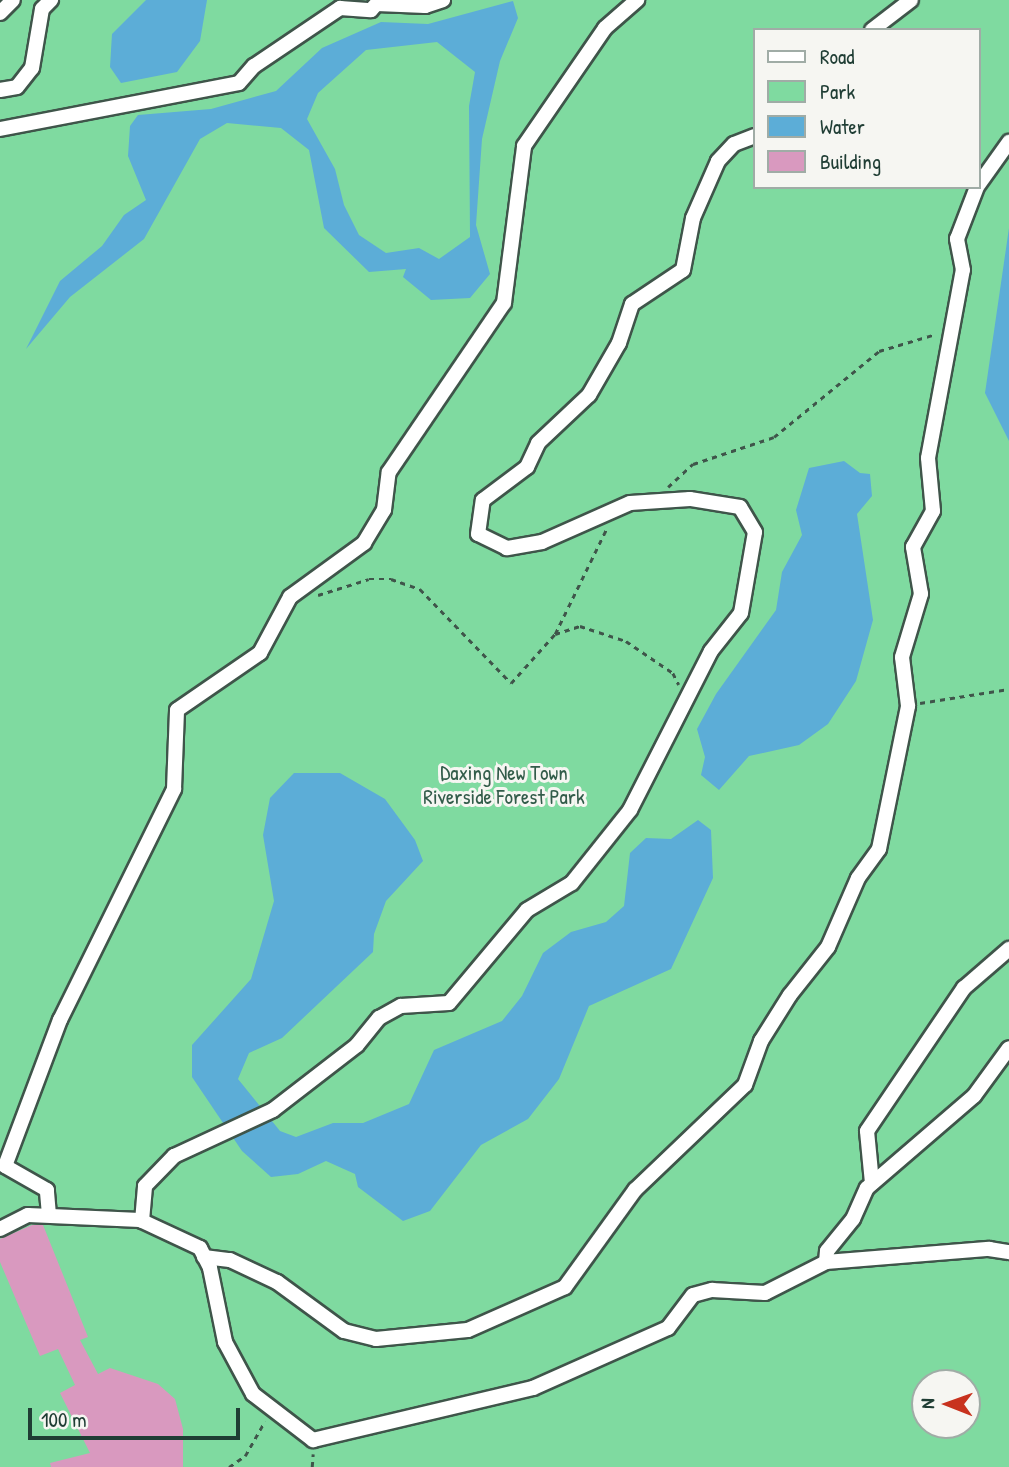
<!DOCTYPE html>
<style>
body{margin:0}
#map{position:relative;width:1009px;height:1467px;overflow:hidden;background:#f3e0c6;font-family:"Patrick Hand",sans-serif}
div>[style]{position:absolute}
.green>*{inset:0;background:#7fdaa0}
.water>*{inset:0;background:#5cadd7}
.building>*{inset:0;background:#d999bf}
.path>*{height:2.5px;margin-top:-1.25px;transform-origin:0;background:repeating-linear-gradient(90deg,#3f554a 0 5px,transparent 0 10px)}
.roads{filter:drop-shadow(2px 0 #3f554a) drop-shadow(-2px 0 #3f554a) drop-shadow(0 2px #3f554a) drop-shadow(0 -2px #3f554a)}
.street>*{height:14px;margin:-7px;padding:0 7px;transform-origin:7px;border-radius:7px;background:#fff}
span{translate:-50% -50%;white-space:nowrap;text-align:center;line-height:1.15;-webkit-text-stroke:6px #f6f6f2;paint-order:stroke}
.park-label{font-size:21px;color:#325c4a}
.legend{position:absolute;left:753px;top:28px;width:228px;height:161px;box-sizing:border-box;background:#f6f6f2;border:2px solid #a0aca6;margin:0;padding:9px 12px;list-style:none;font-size:21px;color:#1f3d34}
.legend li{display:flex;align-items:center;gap:14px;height:35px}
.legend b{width:35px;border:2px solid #a0aca6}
.north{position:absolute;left:911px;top:1369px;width:70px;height:70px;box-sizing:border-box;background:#f6f6f2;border:2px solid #a0aca6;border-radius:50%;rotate:271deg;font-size:19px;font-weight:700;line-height:28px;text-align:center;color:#1f3d34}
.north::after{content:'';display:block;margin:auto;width:24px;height:32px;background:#c8321e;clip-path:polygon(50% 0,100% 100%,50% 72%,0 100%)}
.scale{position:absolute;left:28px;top:1408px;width:212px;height:32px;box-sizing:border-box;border:4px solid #1f3d34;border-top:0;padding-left:9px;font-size:21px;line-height:24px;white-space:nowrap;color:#1f3d34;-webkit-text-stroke:5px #f6f6f2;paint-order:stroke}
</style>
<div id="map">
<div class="green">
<div style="clip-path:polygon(evenodd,0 0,1009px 0,1009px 1467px,0 1467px,0 0,755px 30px,979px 30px,979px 187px,755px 187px,755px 30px,0 0,925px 1383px,967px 1383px,967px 1425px,925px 1425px,925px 1383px)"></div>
</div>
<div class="water">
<div style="clip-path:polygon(146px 0,207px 0,200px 41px,177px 72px,121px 83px,110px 67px,112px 34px)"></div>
<div style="clip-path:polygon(evenodd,513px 1px,518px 18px,500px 61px,482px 139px,476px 225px,490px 274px,470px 298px,431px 300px,403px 277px,406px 269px,369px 272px,324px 228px,309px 150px,281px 128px,227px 123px,200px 139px,144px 239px,70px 297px,26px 349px,60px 281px,102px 246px,124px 215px,146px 200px,128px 156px,130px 126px,138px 115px,211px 109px,276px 91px,322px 48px,381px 22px,428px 24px,513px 1px,437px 42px,475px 72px,469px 106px,470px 237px,439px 259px,419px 248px,386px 253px,359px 235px,344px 205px,335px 169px,307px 119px,318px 93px,366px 50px,437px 42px)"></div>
<div style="clip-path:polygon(1009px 228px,1009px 441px,985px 393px)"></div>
<div style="clip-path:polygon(844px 461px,860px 473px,870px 474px,872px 496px,857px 514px,873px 620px,856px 681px,828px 724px,799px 745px,749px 756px,719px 790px,701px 775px,705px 757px,697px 729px,716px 694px,776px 610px,782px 572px,802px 535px,796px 510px,809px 468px)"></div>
<div style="clip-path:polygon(294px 773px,340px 773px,385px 799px,415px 840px,423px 861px,386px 901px,374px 934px,373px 952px,282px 1038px,249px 1053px,238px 1079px,280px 1131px,296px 1137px,333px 1123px,363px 1123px,409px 1104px,434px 1050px,502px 1021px,522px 996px,543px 953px,571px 932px,606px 922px,624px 906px,630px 853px,646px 838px,671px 839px,698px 820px,711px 830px,713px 878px,671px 969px,589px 1006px,559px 1079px,528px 1119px,481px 1145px,430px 1211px,403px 1221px,358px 1187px,355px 1174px,326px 1161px,298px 1174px,271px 1177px,242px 1151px,192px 1077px,192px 1045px,251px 979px,274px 901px,263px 835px,270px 798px)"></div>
</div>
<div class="building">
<div style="clip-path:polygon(32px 1225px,43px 1225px,88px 1337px,80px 1340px,98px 1374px,110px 1368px,158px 1384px,175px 1399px,183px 1429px,183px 1467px,51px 1467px,50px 1463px,90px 1453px,60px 1393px,75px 1385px,58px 1349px,40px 1356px,0 1262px,0 1239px)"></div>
</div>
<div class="path">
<div style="left:668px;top:487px;width:34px;rotate:-43deg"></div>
<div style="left:693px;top:464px;width:85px;rotate:-18.4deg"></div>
<div style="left:774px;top:437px;width:136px;rotate:-39.3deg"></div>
<div style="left:879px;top:351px;width:59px;rotate:-16.6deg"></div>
<div style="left:318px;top:595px;width:53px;rotate:-17.4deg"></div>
<div style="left:369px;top:579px;width:22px"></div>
<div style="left:391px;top:579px;width:31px;rotate:19deg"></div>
<div style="left:420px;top:589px;width:131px;rotate:45.9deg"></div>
<div style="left:511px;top:683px;width:66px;rotate:-48.1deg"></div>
<div style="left:555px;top:634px;width:26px;rotate:-18deg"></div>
<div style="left:580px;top:626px;width:48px;rotate:18.1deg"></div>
<div style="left:626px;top:641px;width:57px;rotate:34.2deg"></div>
<div style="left:673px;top:673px;width:13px;rotate:63deg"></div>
<div style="left:555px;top:634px;width:116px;rotate:-63.9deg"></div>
<div style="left:920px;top:703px;width:90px;rotate:-8.9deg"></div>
<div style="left:229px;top:1467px;width:19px;rotate:-35deg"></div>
<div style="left:245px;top:1456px;width:40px;rotate:-60.3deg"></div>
<div style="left:312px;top:1467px;width:13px;rotate:-86deg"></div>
</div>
<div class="roads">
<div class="street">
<div style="left:377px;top:4px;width:48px;rotate:2.4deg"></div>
<div style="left:425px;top:6px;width:19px;rotate:-18deg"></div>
<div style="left:0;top:13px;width:18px;rotate:-45deg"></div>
<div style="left:872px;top:30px;width:49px;rotate:-37.6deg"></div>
<div style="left:0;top:90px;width:17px;rotate:-10deg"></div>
<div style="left:17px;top:87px;width:24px;rotate:-52deg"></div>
<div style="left:32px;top:68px;width:60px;rotate:-80.4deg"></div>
<div style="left:42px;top:9px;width:13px;rotate:-45deg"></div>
<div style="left:0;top:129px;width:243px;rotate:-10.9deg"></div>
<div style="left:239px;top:83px;width:23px;rotate:-49deg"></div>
<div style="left:254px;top:66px;width:104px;rotate:-34deg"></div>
<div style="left:340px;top:8px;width:31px;rotate:4deg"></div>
<div style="left:371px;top:10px;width:13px;rotate:-48deg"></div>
<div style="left:979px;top:184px;width:52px;rotate:-54.5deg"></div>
<div style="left:872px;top:1183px;width:52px;rotate:-95.5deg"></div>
<div style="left:867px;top:1131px;width:173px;rotate:-55.9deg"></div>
<div style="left:964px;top:988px;width:60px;rotate:-40.9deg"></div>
<div style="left:49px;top:1215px;width:25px;rotate:-95deg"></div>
<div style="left:47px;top:1190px;width:48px;rotate:-150.3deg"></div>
<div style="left:5px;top:1166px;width:156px;rotate:-69.4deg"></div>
<div style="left:60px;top:1020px;width:258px;rotate:-63.7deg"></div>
<div style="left:174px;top:789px;width:79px;rotate:-87.8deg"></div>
<div style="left:177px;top:710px;width:101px;rotate:-34.5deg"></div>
<div style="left:260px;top:653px;width:64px;rotate:-61.8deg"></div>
<div style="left:290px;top:597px;width:92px;rotate:-36.1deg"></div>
<div style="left:364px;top:543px;width:39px;rotate:-59deg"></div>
<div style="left:384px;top:510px;width:38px;rotate:-83deg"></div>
<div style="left:389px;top:472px;width:204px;rotate:-55.8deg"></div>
<div style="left:504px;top:303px;width:158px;rotate:-82.7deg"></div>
<div style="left:524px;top:146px;width:143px;rotate:-55.5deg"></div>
<div style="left:605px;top:28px;width:43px;rotate:-41.2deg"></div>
<div style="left:142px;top:1221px;width:35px;rotate:-85deg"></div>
<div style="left:145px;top:1186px;width:42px;rotate:-46deg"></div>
<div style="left:174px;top:1156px;width:109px;rotate:-24.9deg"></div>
<div style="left:273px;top:1110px;width:106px;rotate:-37.7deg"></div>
<div style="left:357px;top:1045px;width:35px;rotate:-51deg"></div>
<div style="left:379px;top:1018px;width:25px;rotate:-29deg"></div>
<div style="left:401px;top:1006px;width:48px;rotate:-3.6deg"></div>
<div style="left:449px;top:1003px;width:121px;rotate:-50deg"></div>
<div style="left:527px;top:910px;width:52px;rotate:-31deg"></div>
<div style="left:572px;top:883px;width:93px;rotate:-51.5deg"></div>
<div style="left:630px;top:810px;width:178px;rotate:-63deg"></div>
<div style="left:711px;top:651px;width:48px;rotate:-51.7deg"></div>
<div style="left:741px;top:613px;width:82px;rotate:-80.2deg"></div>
<div style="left:755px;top:532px;width:29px;rotate:-121deg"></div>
<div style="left:740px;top:507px;width:51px;rotate:-170.9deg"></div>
<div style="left:690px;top:499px;width:60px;rotate:176.2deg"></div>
<div style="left:630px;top:503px;width:96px;rotate:156.1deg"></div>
<div style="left:542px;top:542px;width:36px;rotate:170deg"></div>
<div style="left:507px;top:548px;width:32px;rotate:-154deg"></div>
<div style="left:478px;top:534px;width:34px;rotate:-82deg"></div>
<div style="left:483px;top:500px;width:55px;rotate:-36.9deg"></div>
<div style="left:527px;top:467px;width:26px;rotate:-65deg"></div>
<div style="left:538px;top:443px;width:70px;rotate:-43.3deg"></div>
<div style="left:589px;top:395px;width:60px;rotate:-60deg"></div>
<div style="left:619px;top:343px;width:41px;rotate:-71.6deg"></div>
<div style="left:632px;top:304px;width:61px;rotate:-33.7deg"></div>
<div style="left:683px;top:270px;width:53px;rotate:-79.1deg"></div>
<div style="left:693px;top:218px;width:62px;rotate:-66.3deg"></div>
<div style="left:718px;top:161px;width:23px;rotate:-47deg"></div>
<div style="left:734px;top:144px;width:22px;rotate:-21deg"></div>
<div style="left:0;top:1229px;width:31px;rotate:-27deg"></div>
<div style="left:28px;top:1215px;width:112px;rotate:2.6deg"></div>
<div style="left:140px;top:1220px;width:66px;rotate:25deg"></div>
<div style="left:200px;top:1248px;width:22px;rotate:63deg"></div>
<div style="left:210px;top:1268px;width:76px;rotate:78.5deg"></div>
<div style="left:225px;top:1342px;width:59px;rotate:61.7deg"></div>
<div style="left:253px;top:1394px;width:76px;rotate:37.5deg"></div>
<div style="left:313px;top:1440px;width:226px;rotate:-13.3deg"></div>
<div style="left:533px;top:1388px;width:148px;rotate:-24deg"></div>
<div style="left:668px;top:1328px;width:41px;rotate:-52.9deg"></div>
<div style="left:693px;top:1295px;width:20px;rotate:-15deg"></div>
<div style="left:712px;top:1290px;width:53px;rotate:3.2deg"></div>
<div style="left:765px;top:1293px;width:68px;rotate:-26.9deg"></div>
<div style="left:826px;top:1262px;width:164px;rotate:-4.6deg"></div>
<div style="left:989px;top:1249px;width:20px;rotate:9deg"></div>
<div style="left:204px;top:1257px;width:26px;rotate:7deg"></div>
<div style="left:230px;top:1260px;width:52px;rotate:25.1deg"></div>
<div style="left:277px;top:1282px;width:83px;rotate:36.2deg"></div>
<div style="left:344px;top:1331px;width:33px;rotate:14deg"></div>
<div style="left:376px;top:1339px;width:92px;rotate:-5.6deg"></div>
<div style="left:468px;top:1330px;width:106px;rotate:-23.9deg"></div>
<div style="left:565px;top:1287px;width:120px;rotate:-54.2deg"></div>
<div style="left:635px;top:1190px;width:152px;rotate:-43.7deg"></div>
<div style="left:745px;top:1085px;width:47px;rotate:-70deg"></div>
<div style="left:761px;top:1041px;width:54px;rotate:-57.8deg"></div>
<div style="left:790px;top:995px;width:61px;rotate:-51.6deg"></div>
<div style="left:828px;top:947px;width:75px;rotate:-66.5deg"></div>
<div style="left:858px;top:878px;width:36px;rotate:-54deg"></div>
<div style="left:879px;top:849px;width:146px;rotate:-78.5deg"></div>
<div style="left:908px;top:706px;width:49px;rotate:-97deg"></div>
<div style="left:902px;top:657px;width:66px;rotate:-73.2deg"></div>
<div style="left:921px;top:594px;width:48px;rotate:-99.7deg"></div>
<div style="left:913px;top:547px;width:41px;rotate:-60.9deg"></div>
<div style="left:933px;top:511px;width:53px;rotate:-95.4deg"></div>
<div style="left:928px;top:458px;width:191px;rotate:-79.5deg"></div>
<div style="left:963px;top:270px;width:32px;rotate:-101deg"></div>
<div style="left:957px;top:239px;width:56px;rotate:-69deg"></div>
<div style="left:826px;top:1262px;width:11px;rotate:-85deg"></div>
<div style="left:827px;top:1251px;width:41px;rotate:-50.9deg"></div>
<div style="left:853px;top:1219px;width:34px;rotate:-66deg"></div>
<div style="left:867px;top:1188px;width:141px;rotate:-40.7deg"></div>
<div style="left:974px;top:1096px;width:59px;rotate:-53.9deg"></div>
</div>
</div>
<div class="park-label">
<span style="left:504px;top:785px">Daxing New Town<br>Riverside Forest Park</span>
</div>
<ul class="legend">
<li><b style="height:9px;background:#fff"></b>Road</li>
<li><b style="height:19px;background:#7fdaa0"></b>Park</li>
<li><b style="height:19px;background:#5cadd7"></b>Water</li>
<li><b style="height:19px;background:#d999bf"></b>Building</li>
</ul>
<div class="north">N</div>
<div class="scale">100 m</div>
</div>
